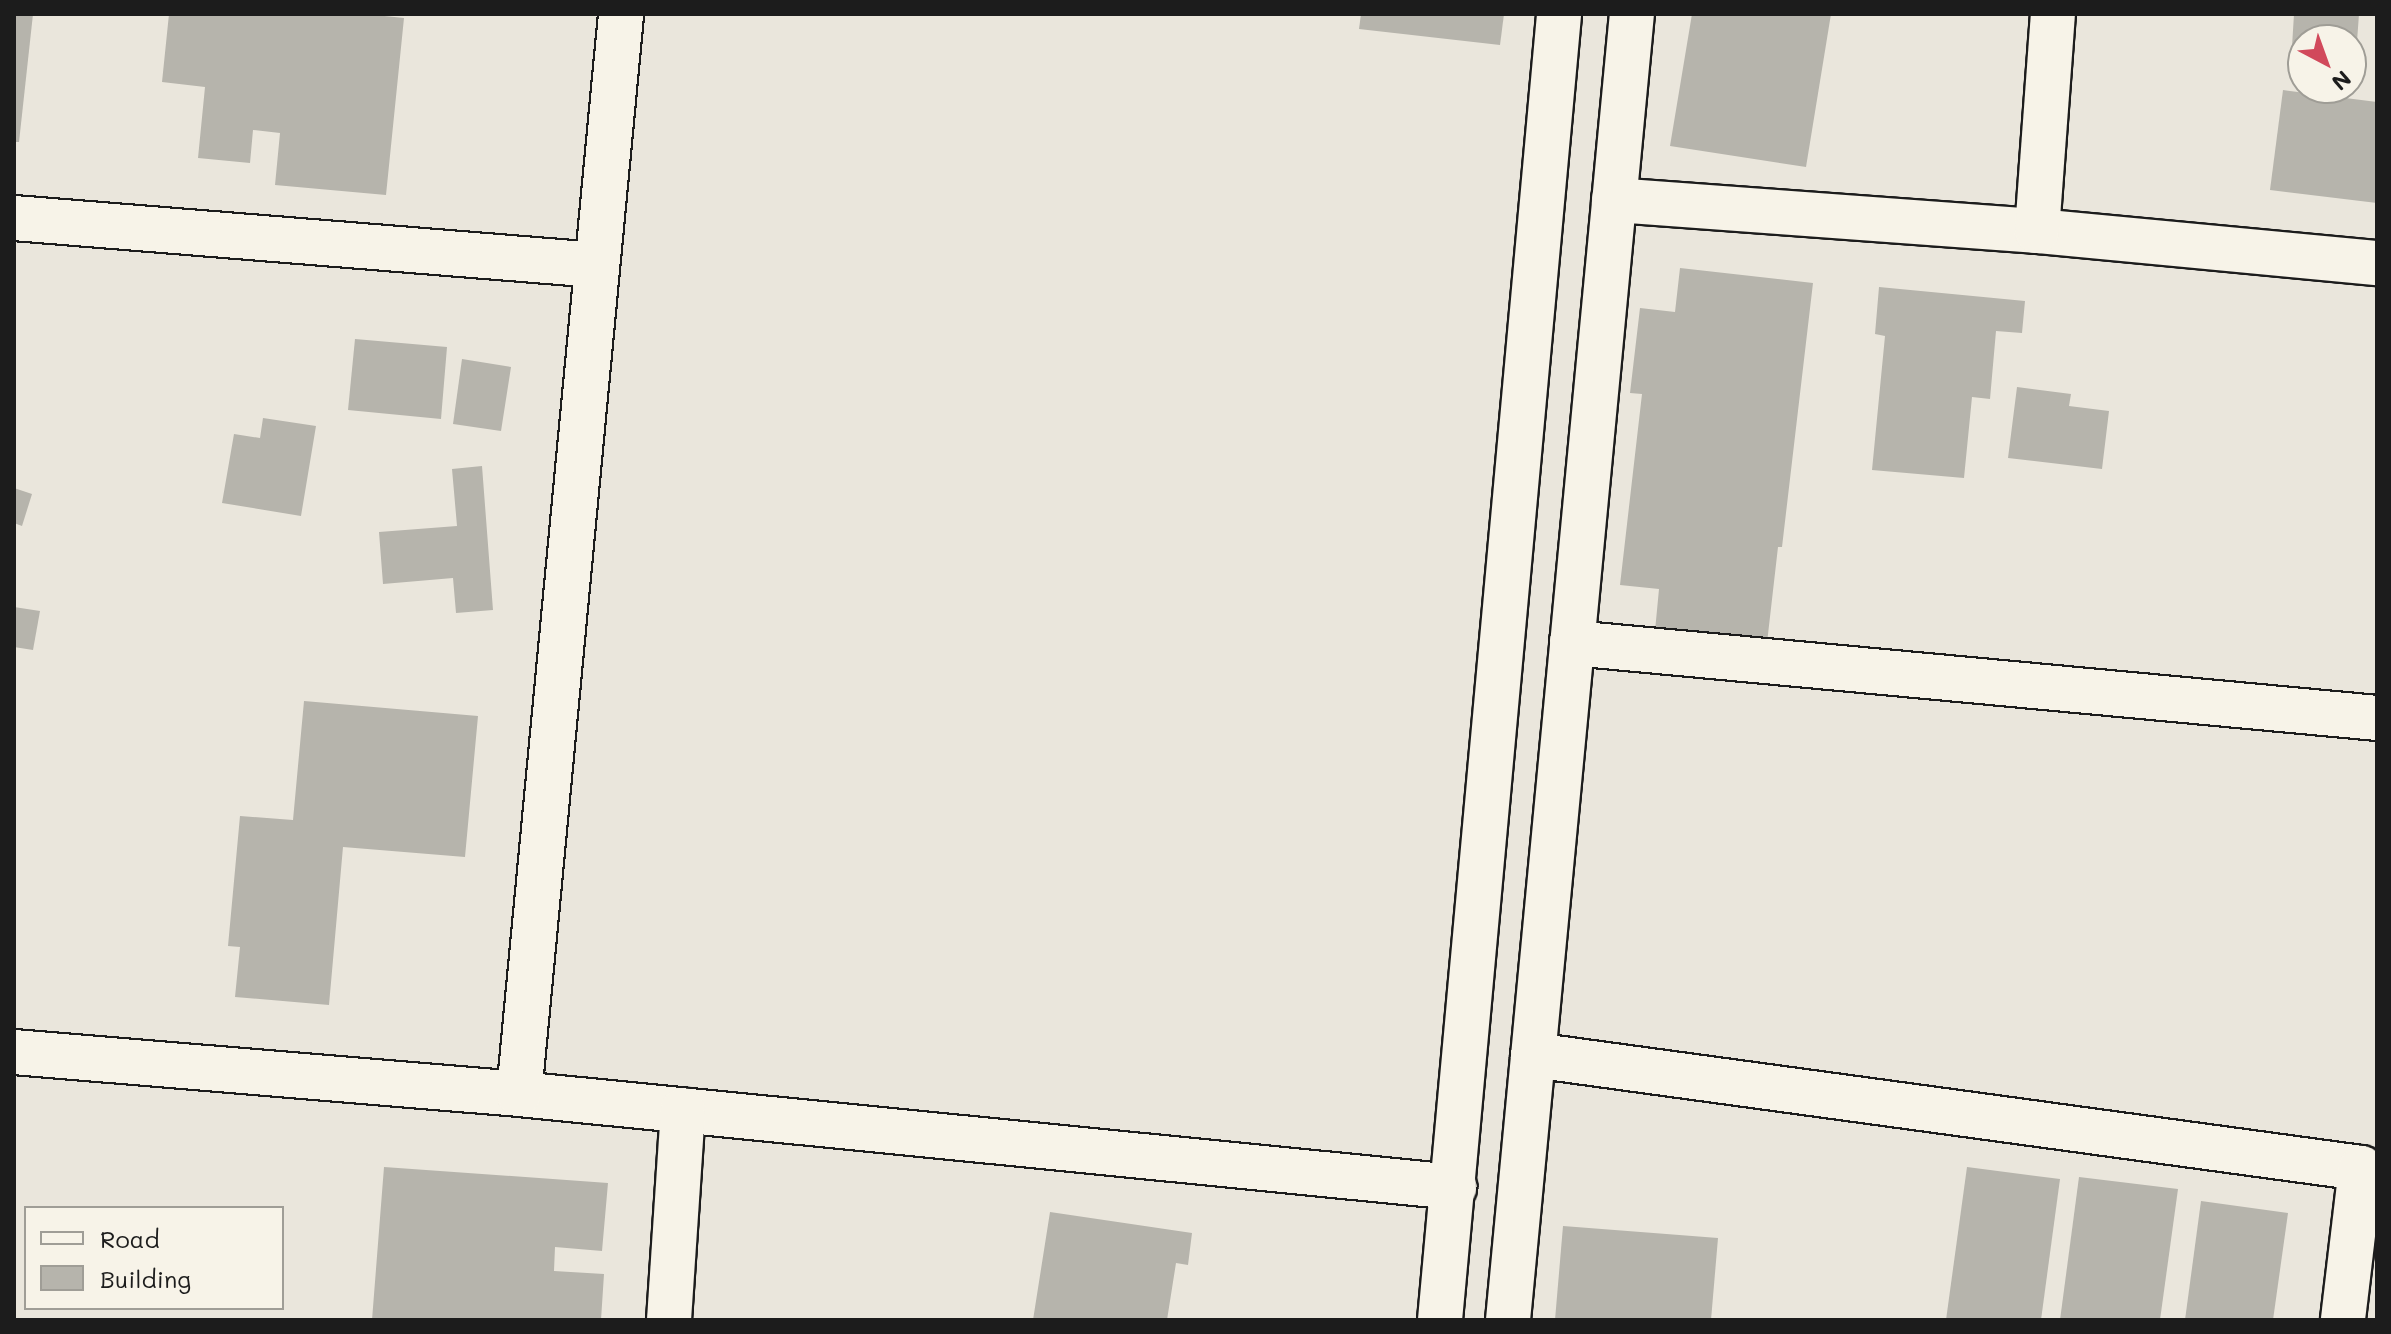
<!DOCTYPE html>
<style>
body{margin:0}
#map{position:relative;width:2391px;height:1334px;overflow:hidden;background:#eae6dc;font-family:Mali,sans-serif}
div>[style]{position:absolute}
.building>*{inset:0;background:#b6b4ac}
.roads{filter:drop-shadow(2px 0 #1c1c1c) drop-shadow(-2px 0 #1c1c1c) drop-shadow(0 2px #1c1c1c) drop-shadow(0 -2px #1c1c1c)}
.minor>*{height:44px;margin:-22px;padding:0 22px;transform-origin:22px;border-radius:22px;background:#f7f3e8}
span{translate:-50% -50%;white-space:nowrap;text-align:center;line-height:1.15;-webkit-text-stroke:6px #f7f3e8;paint-order:stroke}
.frame{position:absolute;inset:0;border:16px solid #1c1c1c;pointer-events:none}
.legend{position:absolute;left:24px;top:1206px;width:260px;height:104px;box-sizing:border-box;background:#f7f3e8;border:2px solid #9f9d96;margin:0;padding:10px 14px;list-style:none;font-size:24px;color:#1c1c1c}
.legend li{display:flex;align-items:center;gap:16px;height:40px}
.legend b{width:40px;border:2px solid #9f9d96}
.north{position:absolute;left:2287px;top:24px;width:80px;height:80px;box-sizing:border-box;background:#f7f3e8;border:2px solid #9f9d96;border-radius:50%;rotate:139deg;font-size:22px;font-weight:700;line-height:32px;text-align:center;color:#1c1c1c}
.north::after{content:'';display:block;margin:auto;width:28px;height:36px;background:#d1495b;clip-path:polygon(50% 0,100% 100%,50% 72%,0 100%)}
</style>
<div id="map">
<div class="building">
<div style="clip-path:polygon(14px 14px,33px 14px,19px 142px,14px 142px)"></div>
<div style="clip-path:polygon(169px 14px,365px 14px,404px 18px,386px 195px,275px 185px,280px 133px,253px 130px,250px 163px,198px 158px,205px 87px,162px 82px)"></div>
<div style="clip-path:polygon(1361px 14px,1504px 14px,1500px 45px,1359px 29px)"></div>
<div style="clip-path:polygon(1692px 14px,1831px 14px,1806px 167px,1670px 146px)"></div>
<div style="clip-path:polygon(2294px 14px,2359px 14px,2354px 83px,2351px 83px,2351px 40px,2303px 40px,2303px 80px,2290px 79px)"></div>
<div style="clip-path:polygon(2283px 90px,2377px 102px,2377px 203px,2270px 190px)"></div>
<div style="clip-path:polygon(1680px 268px,1813px 283px,1782px 547px,1778px 547px,1767px 643px,1655px 631px,1659px 589px,1620px 585px,1642px 394px,1630px 393px,1640px 308px,1675px 312px)"></div>
<div style="clip-path:polygon(1879px 287px,2025px 301px,2022px 333px,1996px 331px,1990px 399px,1972px 397px,1964px 478px,1872px 470px,1885px 336px,1875px 334px)"></div>
<div style="clip-path:polygon(355px 339px,447px 347px,441px 419px,348px 410px)"></div>
<div style="clip-path:polygon(462px 359px,511px 367px,501px 431px,453px 424px)"></div>
<div style="clip-path:polygon(2017px 387px,2071px 394px,2069px 406px,2109px 411px,2102px 469px,2008px 458px)"></div>
<div style="clip-path:polygon(263px 418px,316px 426px,301px 516px,222px 503px,234px 434px,260px 438px)"></div>
<div style="clip-path:polygon(482px 466px,493px 610px,456px 613px,453px 578px,383px 584px,379px 532px,457px 526px,452px 469px)"></div>
<div style="clip-path:polygon(14px 488px,32px 494px,22px 526px,14px 523px)"></div>
<div style="clip-path:polygon(14px 607px,40px 611px,33px 650px,14px 647px)"></div>
<div style="clip-path:polygon(304px 701px,478px 716px,465px 857px,343px 847px,329px 1005px,235px 997px,240px 947px,228px 946px,240px 816px,293px 820px)"></div>
<div style="clip-path:polygon(384px 1167px,608px 1183px,602px 1251px,555px 1247px,554px 1271px,604px 1274px,601px 1320px,372px 1320px)"></div>
<div style="clip-path:polygon(1967px 1167px,2060px 1179px,2041px 1320px,1946px 1320px)"></div>
<div style="clip-path:polygon(2079px 1177px,2178px 1189px,2160px 1320px,2060px 1320px)"></div>
<div style="clip-path:polygon(2201px 1201px,2288px 1213px,2273px 1320px,2185px 1320px)"></div>
<div style="clip-path:polygon(1050px 1212px,1192px 1233px,1188px 1265px,1176px 1263px,1167px 1320px,1033px 1320px)"></div>
<div style="clip-path:polygon(1563px 1226px,1718px 1238px,1711px 1320px,1555px 1320px)"></div>
</div>
<div class="roads">
<div class="minor">
<div style="left:1614px;top:200px;width:424px;rotate:4.2deg"></div>
<div style="left:2037px;top:231px;width:342px;rotate:5.4deg"></div>
<div style="left:14px;top:218px;width:585px;rotate:4.61deg"></div>
<div style="left:2037px;top:231px;width:218px;rotate:-85.8deg"></div>
<div style="left:1572px;top:643px;width:808px;rotate:5.32deg"></div>
<div style="left:14px;top:1052px;width:507px;rotate:4.75deg"></div>
<div style="left:519px;top:1094px;width:940px;rotate:5.68deg"></div>
<div style="left:1533px;top:1055px;width:836px;rotate:7.77deg"></div>
<div style="left:2361px;top:1168px;width:153px;rotate:96.8deg"></div>
<div style="left:519px;top:1094px;width:1085px;rotate:-84.6deg"></div>
<div style="left:669px;top:1320px;width:210px;rotate:-86.2deg"></div>
<div style="left:1440px;top:1320px;width:1311px;rotate:-84.79deg"></div>
<div style="left:1508px;top:1320px;width:1312px;rotate:-84.58deg"></div>
</div>
</div>
<div class="frame"></div>
<ul class="legend">
<li><b style="height:10px;background:#f7f3e8"></b>Road</li>
<li><b style="height:22px;background:#b6b4ac"></b>Building</li>
</ul>
<div class="north">N</div>
</div>
